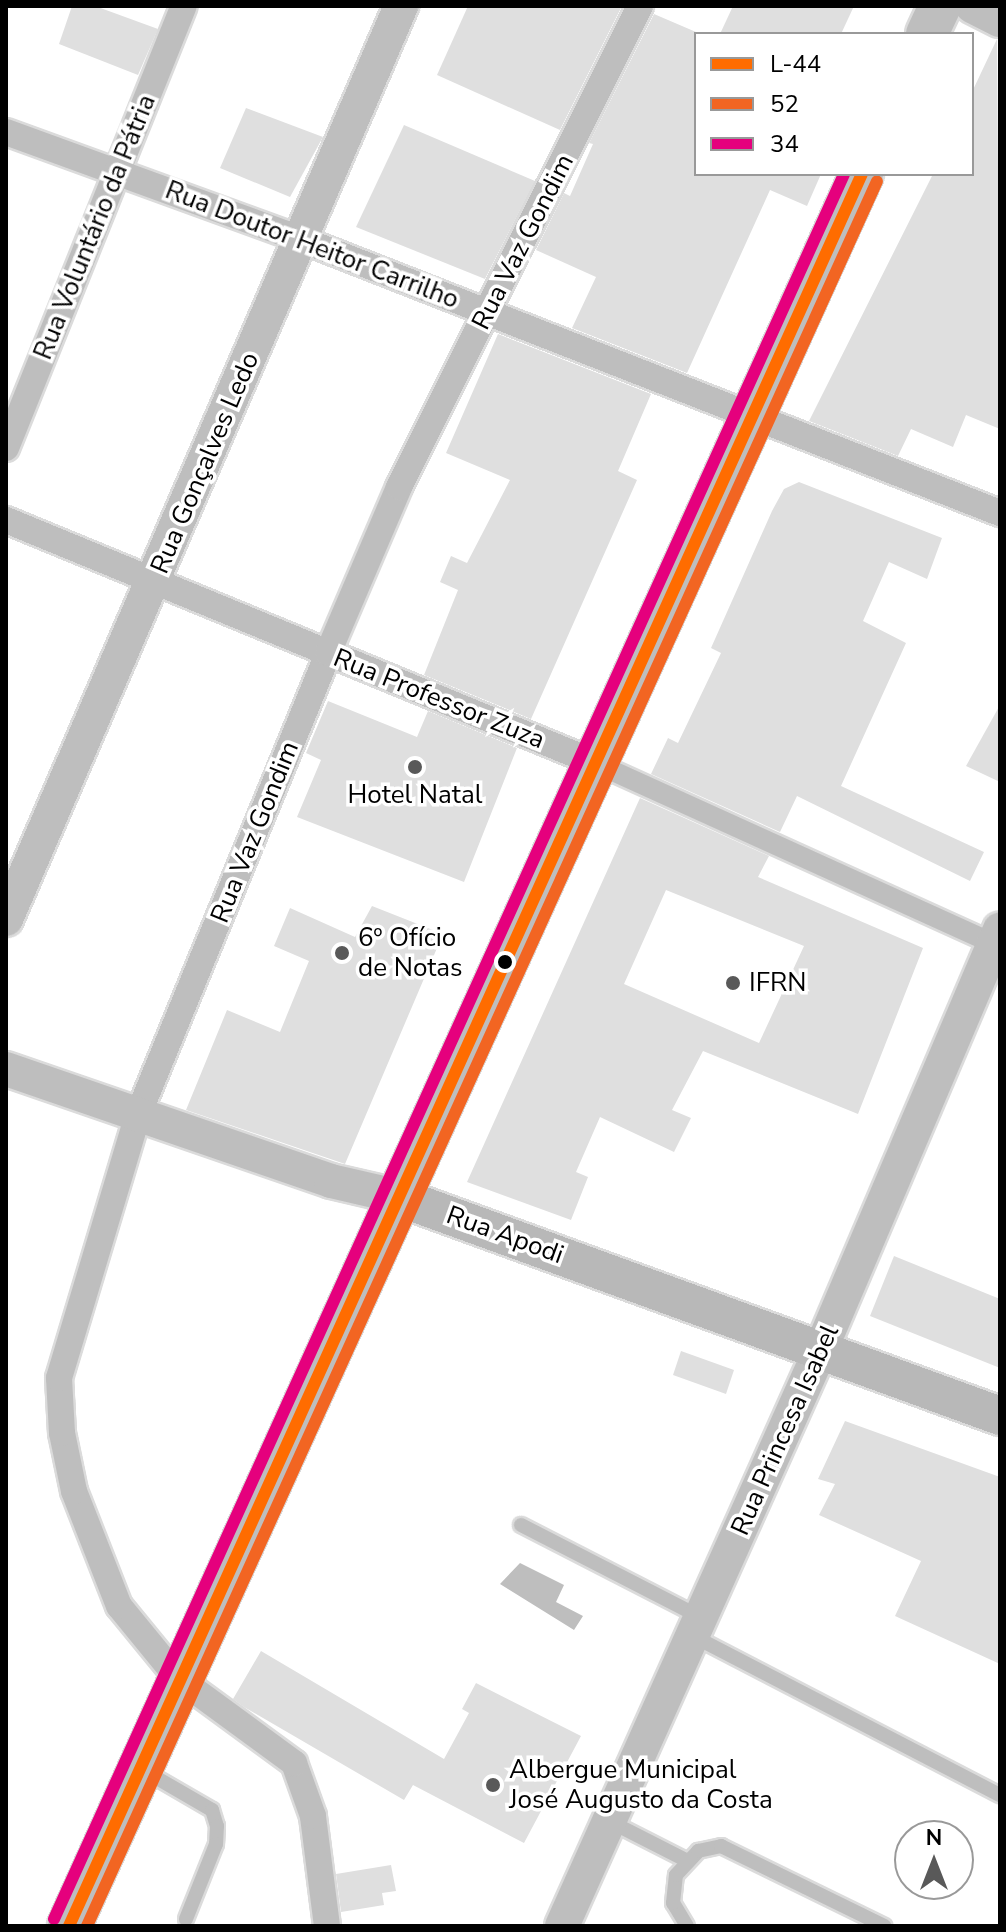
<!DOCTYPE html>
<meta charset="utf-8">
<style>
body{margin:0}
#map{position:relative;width:1006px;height:1932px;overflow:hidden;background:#fff;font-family:"Nunito Sans",sans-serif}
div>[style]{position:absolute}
.water>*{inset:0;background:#bebebe}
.building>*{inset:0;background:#dfdfdf}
.roads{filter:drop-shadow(2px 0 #dbdbdb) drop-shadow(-2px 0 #dbdbdb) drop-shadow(0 2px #dbdbdb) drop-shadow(0 -2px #dbdbdb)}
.service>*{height:14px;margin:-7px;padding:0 7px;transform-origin:7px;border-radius:7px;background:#bebebe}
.pedestrian>*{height:20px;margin:-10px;padding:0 10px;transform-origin:10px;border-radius:10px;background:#bebebe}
.minor>*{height:26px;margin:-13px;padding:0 13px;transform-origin:13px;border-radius:13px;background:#bebebe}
.tertiary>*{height:34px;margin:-17px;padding:0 17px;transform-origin:17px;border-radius:17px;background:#bebebe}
.secondary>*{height:38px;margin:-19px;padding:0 19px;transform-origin:19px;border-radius:19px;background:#b8b8b8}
.primary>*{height:42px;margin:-21px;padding:0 21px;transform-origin:21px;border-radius:21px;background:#bebebe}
.bus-1>*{height:12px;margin:-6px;padding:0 6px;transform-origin:6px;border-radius:6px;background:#ff6c00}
.bus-2>*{height:12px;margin:-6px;padding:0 6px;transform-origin:6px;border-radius:6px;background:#f26522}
.bus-3>*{height:12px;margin:-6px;padding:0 6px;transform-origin:6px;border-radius:6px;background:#e5007d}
.dots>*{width:22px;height:22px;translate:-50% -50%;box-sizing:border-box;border:4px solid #fff;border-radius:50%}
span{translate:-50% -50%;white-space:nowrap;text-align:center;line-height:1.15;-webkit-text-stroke:7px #fff;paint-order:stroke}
.street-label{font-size:26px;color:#000}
.poi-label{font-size:26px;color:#000}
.left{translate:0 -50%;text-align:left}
.frame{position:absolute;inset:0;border:8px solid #000;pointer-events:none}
.legend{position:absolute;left:694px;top:32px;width:280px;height:144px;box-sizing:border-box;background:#fff;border:2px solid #999;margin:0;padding:10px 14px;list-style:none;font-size:24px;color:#000}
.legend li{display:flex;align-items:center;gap:16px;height:40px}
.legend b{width:40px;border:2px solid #999}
.north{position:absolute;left:894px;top:1820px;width:80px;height:80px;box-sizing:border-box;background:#fff;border:2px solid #999;border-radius:50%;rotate:0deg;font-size:22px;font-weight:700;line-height:32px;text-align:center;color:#000}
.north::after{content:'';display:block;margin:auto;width:28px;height:36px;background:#595959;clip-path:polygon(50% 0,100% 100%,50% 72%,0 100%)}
</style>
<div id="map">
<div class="water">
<div style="clip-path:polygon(520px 1563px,564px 1585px,556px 1602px,583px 1616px,574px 1630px,500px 1584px)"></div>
</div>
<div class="building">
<div style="clip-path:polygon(72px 6px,95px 6px,158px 29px,138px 75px,59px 44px)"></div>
<div style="clip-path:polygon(468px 6px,622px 6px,560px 130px,437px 75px)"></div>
<div style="clip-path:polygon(733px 6px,854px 6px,841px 34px,720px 34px)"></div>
<div style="clip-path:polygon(654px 14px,696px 32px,696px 174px,821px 174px,807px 206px,770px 190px,687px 373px,572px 328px,596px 277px,536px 250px,564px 193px,570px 196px,593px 144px,589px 143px)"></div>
<div style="clip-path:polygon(997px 39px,1000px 429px,966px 415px,953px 447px,911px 429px,898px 456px,809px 421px,933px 174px,972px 174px,972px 92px)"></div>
<div style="clip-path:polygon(246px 108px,323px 137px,290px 197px,220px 168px)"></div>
<div style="clip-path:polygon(404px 125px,535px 181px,485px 279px,356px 227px)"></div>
<div style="clip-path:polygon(498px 334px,651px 394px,618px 471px,637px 480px,531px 719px,424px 675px,458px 590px,440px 582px,451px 556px,467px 563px,510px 480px,446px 453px)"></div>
<div style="clip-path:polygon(799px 482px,942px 538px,927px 579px,889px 562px,863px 621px,906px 643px,841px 786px,984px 852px,970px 881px,797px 796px,780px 832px,651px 774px,668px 738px,678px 743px,721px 653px,711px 648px,772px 511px,784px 489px)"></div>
<div style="clip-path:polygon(328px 701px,417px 737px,428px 711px,517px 748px,464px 882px,297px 817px,321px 760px,306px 753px)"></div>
<div style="clip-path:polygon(1000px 705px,1000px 782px,966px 766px)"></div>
<div style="clip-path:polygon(evenodd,640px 798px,769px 856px,758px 877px,923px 948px,858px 1114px,703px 1051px,672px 1110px,691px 1118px,674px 1152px,600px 1117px,576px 1172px,588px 1177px,571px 1220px,467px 1182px,640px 798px,666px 890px,804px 946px,759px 1043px,624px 984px,666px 890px)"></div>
<div style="clip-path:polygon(372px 906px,443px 934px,345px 1164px,186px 1110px,227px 1010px,280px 1032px,309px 961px,274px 946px,290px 908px,355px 937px)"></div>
<div style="clip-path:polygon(894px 1256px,1000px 1299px,1000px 1368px,870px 1316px)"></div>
<div style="clip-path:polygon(681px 1351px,734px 1370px,726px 1394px,673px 1375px)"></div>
<div style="clip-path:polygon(845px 1421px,1000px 1477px,1000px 1664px,895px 1616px,921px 1561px,819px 1515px,835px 1484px,818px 1479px)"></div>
<div style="clip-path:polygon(261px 1651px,444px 1759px,469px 1713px,462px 1709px,476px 1683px,581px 1736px,524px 1843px,413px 1785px,404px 1800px,244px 1707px,233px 1699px)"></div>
<div style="clip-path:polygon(391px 1865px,396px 1891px,382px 1893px,384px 1905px,341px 1912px,336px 1874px)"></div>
</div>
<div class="roads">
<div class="service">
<div style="left:521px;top:1525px;width:201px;rotate:27.2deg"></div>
<div style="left:693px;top:1636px;width:346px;rotate:27.4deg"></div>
<div style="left:143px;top:1770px;width:80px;rotate:30.1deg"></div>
<div style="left:212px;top:1810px;width:17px;rotate:73deg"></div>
<div style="left:217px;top:1826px;width:18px;rotate:93deg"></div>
<div style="left:216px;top:1844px;width:81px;rotate:111.8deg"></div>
<div style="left:609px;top:1821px;width:86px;rotate:26.9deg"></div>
<div style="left:687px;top:1926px;width:27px;rotate:-121deg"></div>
<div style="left:673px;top:1903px;width:28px;rotate:-84deg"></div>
<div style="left:676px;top:1875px;width:33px;rotate:-47deg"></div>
<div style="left:698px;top:1851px;width:24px;rotate:-12deg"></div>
<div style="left:721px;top:1846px;width:182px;rotate:26.1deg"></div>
</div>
<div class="pedestrian">
<div style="left:593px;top:762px;width:440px;rotate:24.4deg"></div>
</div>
<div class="minor">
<div style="left:6px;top:132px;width:313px;rotate:20deg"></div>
<div style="left:300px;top:239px;width:752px;rotate:21.38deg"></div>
<div style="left:6px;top:448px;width:476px;rotate:-68.1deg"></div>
<div style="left:6px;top:520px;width:635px;rotate:22.4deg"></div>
<div style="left:327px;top:1926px;width:111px;rotate:-97.3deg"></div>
<div style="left:313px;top:1816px;width:56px;rotate:-109.7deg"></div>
<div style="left:294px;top:1763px;width:144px;rotate:-143.8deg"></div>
<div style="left:178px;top:1678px;width:93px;rotate:-129.3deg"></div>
<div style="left:119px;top:1606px;width:123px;rotate:-111.4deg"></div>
<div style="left:74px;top:1491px;width:59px;rotate:-101.7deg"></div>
<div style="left:62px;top:1433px;width:55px;rotate:-93.1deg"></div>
<div style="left:59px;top:1378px;width:275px;rotate:-73.3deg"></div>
<div style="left:138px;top:1115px;width:500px;rotate:-67.6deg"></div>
<div style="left:328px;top:653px;width:181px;rotate:-66.8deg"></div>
<div style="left:399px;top:487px;width:538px;rotate:-63.39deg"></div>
</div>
<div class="tertiary">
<div style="left:972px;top:6px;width:31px;rotate:27deg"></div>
<div style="left:6px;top:919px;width:995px;rotate:-66.6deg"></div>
<div style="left:6px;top:1069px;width:344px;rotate:19deg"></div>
<div style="left:331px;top:1181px;width:67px;rotate:13deg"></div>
<div style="left:562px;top:1926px;width:632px;rotate:-65.83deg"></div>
<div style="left:821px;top:1349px;width:456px;rotate:-66.9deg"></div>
</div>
<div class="secondary">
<div style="left:396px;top:1196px;width:643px;rotate:20.01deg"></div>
</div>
<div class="primary">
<div style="left:927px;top:34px;width:31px;rotate:-65deg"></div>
<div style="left:69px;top:1926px;width:1923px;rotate:-65.65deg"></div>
</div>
</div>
<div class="bus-1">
<div style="left:69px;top:1926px;width:1923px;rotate:-65.65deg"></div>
</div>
<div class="bus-2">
<div style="left:87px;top:1926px;width:1915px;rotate:-65.64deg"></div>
</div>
<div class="bus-3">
<div style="left:54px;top:1919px;width:1915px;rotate:-65.64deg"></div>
</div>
<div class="dots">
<div style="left:415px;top:767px;background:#595959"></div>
<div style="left:342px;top:953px;background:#595959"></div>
<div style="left:505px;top:962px;background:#000"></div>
<div style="left:733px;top:983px;background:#595959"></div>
<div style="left:493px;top:1785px;background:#595959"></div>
</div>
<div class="street-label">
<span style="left:95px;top:227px;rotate:-68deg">Rua Voluntário da Pátria</span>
<span style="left:523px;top:242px;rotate:-63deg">Rua Vaz Gondim</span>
<span style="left:312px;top:245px;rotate:21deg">Rua Doutor Heitor Carrilho</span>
<span style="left:205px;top:463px;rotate:-67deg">Rua Gonçalves Ledo</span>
<span style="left:439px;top:699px;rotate:22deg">Rua Professor Zuza</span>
<span style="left:255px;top:832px;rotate:-68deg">Rua Vaz Gondim</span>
<span style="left:505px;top:1235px;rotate:20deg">Rua Apodi</span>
<span style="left:785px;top:1430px;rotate:-66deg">Rua Princesa Isabel</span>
</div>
<div class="poi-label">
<span style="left:415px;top:795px">Hotel Natal</span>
<span class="left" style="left:358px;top:953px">6º Ofício<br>de Notas</span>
<span class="left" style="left:749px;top:983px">IFRN</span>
<span class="left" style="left:509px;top:1785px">Albergue Municipal<br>José Augusto da Costa</span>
</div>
<div class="frame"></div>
<ul class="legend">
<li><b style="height:10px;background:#ff6c00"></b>L-44</li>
<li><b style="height:10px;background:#f26522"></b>52</li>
<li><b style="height:10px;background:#e5007d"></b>34</li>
</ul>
<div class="north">N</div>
</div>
